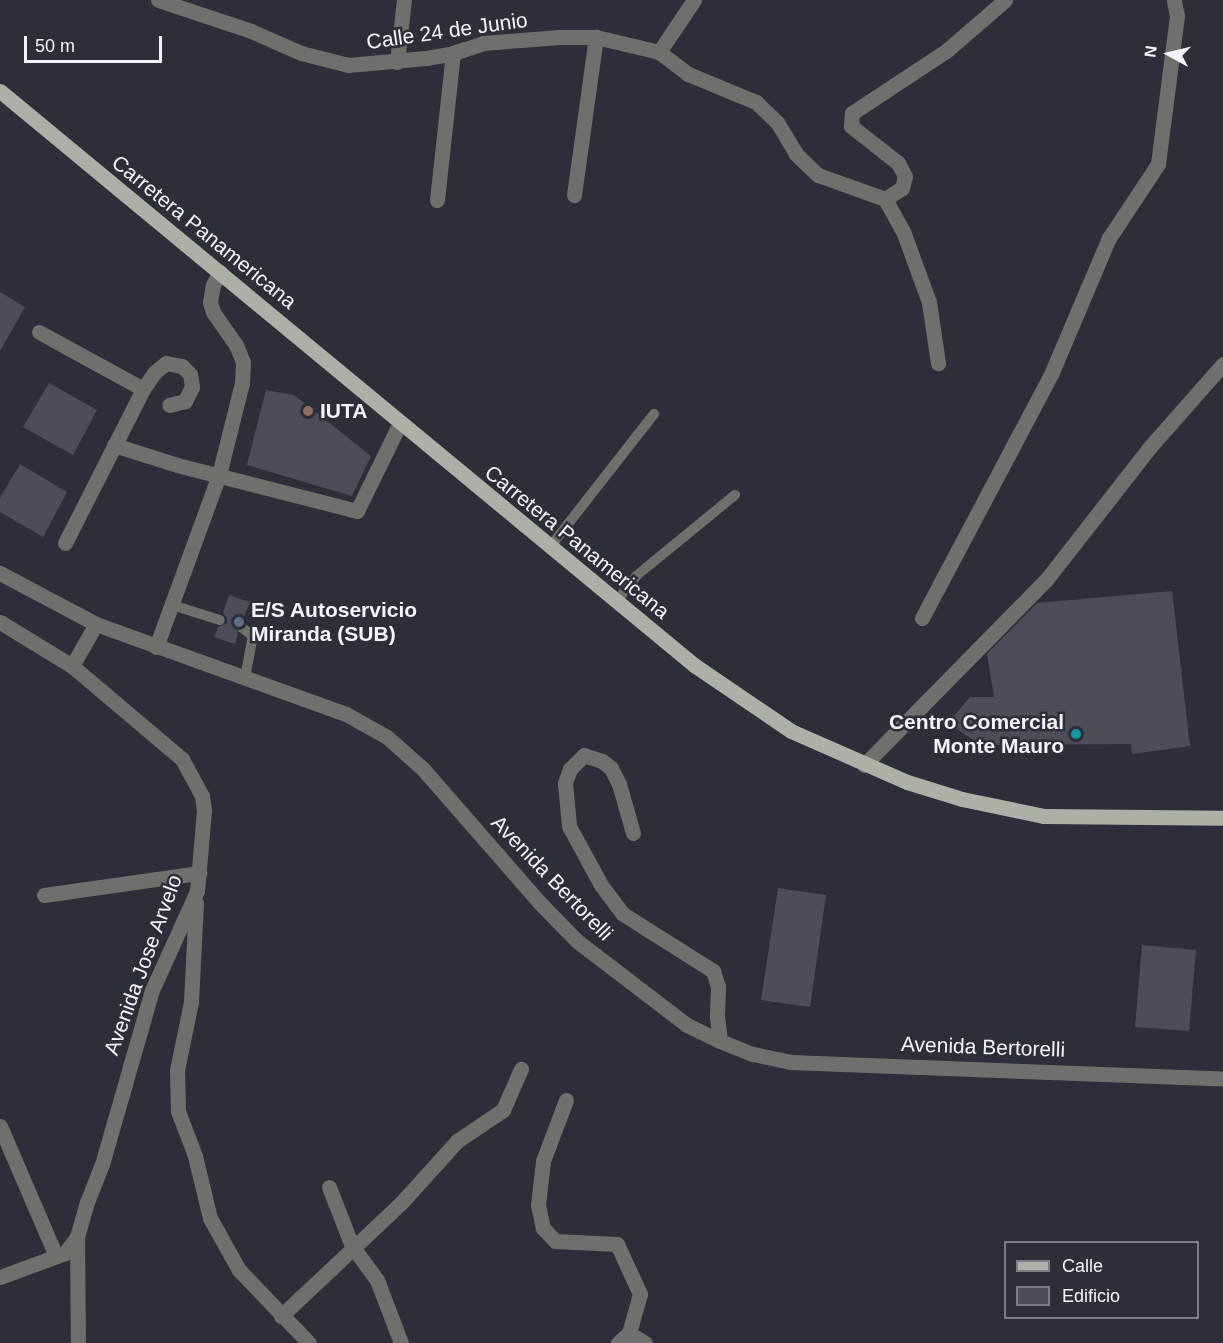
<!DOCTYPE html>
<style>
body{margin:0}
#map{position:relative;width:1223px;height:1343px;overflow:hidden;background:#2c2f39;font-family:Arial,sans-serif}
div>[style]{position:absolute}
.building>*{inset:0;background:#4d4d59}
.service>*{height:10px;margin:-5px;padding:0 5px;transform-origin:5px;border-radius:5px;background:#6e716b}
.minor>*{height:15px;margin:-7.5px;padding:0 7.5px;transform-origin:7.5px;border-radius:7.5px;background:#6e716b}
.primary>*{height:15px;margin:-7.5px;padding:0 7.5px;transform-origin:7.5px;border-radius:7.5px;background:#abb1a7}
.dots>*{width:16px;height:16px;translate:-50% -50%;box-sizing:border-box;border:3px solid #2c2f39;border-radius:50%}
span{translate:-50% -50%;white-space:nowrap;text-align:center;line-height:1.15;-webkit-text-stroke:5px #2c2f39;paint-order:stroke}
.street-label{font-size:21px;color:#f3f4fc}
.poi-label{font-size:21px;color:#f3f4fc;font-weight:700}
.left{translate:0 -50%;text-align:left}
.right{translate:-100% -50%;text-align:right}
.legend{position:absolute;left:1004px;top:1241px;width:195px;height:78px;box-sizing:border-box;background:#2c2f39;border:2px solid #7c7e87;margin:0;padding:8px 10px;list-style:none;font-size:18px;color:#f3f4fc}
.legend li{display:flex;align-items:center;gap:12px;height:30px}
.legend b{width:30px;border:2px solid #7c7e87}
.north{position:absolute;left:1139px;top:24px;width:60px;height:60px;-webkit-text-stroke:4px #2c2f39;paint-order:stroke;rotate:278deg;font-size:16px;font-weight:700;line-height:24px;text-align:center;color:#f3f4fc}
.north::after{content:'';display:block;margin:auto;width:21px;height:27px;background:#f3f4fc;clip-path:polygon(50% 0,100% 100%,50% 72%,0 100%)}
.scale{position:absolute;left:24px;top:36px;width:138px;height:27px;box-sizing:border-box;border:3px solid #f3f4fc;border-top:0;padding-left:8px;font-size:18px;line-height:21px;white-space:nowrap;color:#f3f4fc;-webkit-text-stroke:4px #2c2f39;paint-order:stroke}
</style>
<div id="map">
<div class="building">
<div style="clip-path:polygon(0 292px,25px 307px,0 351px)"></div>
<div style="clip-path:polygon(49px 383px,97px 410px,73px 455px,23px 427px)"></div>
<div style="clip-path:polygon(266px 390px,294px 395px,371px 456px,352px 496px,247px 465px)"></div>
<div style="clip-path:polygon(20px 464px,67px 492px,43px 537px,0 512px,0 498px)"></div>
<div style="clip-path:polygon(1172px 591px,1190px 746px,1132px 754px,1131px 744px,980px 745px,948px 723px,970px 697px,994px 697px,987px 654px,1037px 603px)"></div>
<div style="clip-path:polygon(229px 595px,250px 602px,243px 620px,238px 620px,234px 626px,238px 634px,235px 644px,214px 637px,218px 627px,227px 623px,227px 618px,223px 613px)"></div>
<div style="clip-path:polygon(778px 888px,826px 895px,810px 1007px,761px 1000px)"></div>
<div style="clip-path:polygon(1142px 945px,1196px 950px,1189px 1031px,1135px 1027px)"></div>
</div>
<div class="service">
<div style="left:550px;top:547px;width:169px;rotate:-52deg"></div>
<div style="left:616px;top:602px;width:33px;rotate:-52deg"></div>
<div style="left:636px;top:576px;width:128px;rotate:-39.3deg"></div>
<div style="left:172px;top:605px;width:50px;rotate:17.4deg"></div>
<div style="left:241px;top:627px;width:15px;rotate:37deg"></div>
<div style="left:253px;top:636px;width:42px;rotate:101deg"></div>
</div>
<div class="minor">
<div style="left:158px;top:0;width:98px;rotate:18.4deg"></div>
<div style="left:251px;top:31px;width:55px;rotate:23.7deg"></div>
<div style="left:301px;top:53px;width:49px;rotate:14.3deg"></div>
<div style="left:348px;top:65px;width:78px;rotate:-5.1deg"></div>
<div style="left:426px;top:58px;width:27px;rotate:-10deg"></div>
<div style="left:453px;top:53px;width:32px;rotate:-18deg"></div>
<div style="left:483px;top:43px;width:77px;rotate:-4.5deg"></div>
<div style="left:560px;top:37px;width:36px"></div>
<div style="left:596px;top:37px;width:65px;rotate:13.4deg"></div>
<div style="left:659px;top:52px;width:36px;rotate:37deg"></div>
<div style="left:688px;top:74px;width:74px;rotate:22.4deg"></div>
<div style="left:756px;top:102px;width:29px;rotate:44deg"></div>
<div style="left:777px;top:122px;width:37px;rotate:59deg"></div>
<div style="left:796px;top:154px;width:30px;rotate:44deg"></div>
<div style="left:818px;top:175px;width:71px;rotate:19.7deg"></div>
<div style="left:885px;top:199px;width:37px;rotate:61deg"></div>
<div style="left:903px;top:231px;width:76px;rotate:69.9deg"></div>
<div style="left:929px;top:302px;width:62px;rotate:81.6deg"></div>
<div style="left:659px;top:52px;width:63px;rotate:-56.1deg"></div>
<div style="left:397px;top:62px;width:62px;rotate:-83.6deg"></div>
<div style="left:574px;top:195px;width:160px;rotate:-82.1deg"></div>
<div style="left:885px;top:199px;width:20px;rotate:-33deg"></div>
<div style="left:902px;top:188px;width:12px;rotate:-76deg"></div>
<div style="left:905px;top:176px;width:15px;rotate:-118deg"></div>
<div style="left:898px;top:163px;width:60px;rotate:-141.8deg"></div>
<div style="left:851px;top:126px;width:13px;rotate:-86deg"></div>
<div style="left:852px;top:113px;width:113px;rotate:-33.4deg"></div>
<div style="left:946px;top:51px;width:78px;rotate:-40.8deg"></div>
<div style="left:437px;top:200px;width:148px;rotate:-83.8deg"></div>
<div style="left:39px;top:332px;width:119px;rotate:28.7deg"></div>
<div style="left:114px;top:445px;width:66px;rotate:17.6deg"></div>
<div style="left:177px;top:465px;width:186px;rotate:14.3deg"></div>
<div style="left:357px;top:511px;width:98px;rotate:-64deg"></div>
<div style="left:65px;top:543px;width:173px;rotate:-63.1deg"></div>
<div style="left:143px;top:389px;width:21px;rotate:-55deg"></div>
<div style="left:155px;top:372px;width:14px;rotate:-39deg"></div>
<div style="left:166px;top:363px;width:16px;rotate:11deg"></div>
<div style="left:182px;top:366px;width:11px;rotate:45deg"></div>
<div style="left:190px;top:374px;width:13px;rotate:81deg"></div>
<div style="left:192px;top:387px;width:16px;rotate:117deg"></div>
<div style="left:185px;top:401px;width:16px;rotate:166deg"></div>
<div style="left:0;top:573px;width:109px;rotate:28deg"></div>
<div style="left:96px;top:624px;width:266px;rotate:19.8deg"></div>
<div style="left:346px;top:714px;width:47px;rotate:29.3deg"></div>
<div style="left:387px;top:737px;width:48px;rotate:41.6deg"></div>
<div style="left:423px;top:769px;width:176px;rotate:48.9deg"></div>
<div style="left:539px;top:902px;width:54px;rotate:45.7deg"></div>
<div style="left:577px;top:941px;width:138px;rotate:37.4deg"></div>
<div style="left:687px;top:1025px;width:37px;rotate:26deg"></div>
<div style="left:720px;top:1041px;width:35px;rotate:22deg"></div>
<div style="left:753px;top:1054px;width:38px;rotate:12deg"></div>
<div style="left:790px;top:1062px;width:433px;rotate:2.2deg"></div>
<div style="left:922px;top:618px;width:278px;rotate:-62.1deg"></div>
<div style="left:1052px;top:372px;width:146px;rotate:-67deg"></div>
<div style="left:1109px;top:238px;width:89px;rotate:-56.5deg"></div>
<div style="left:1158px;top:164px;width:149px;rotate:-82.7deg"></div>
<div style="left:1177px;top:16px;width:16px;rotate:-101deg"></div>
<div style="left:0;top:622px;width:84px;rotate:31.4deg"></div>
<div style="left:72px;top:666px;width:144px;rotate:40.2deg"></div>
<div style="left:182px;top:759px;width:42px;rotate:61.6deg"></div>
<div style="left:202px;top:796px;width:14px;rotate:82deg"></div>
<div style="left:204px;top:810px;width:81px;rotate:94.9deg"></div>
<div style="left:197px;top:891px;width:109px;rotate:114.4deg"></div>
<div style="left:152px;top:990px;width:181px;rotate:106deg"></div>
<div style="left:102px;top:1164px;width:41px;rotate:111.5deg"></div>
<div style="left:87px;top:1202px;width:36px;rotate:106deg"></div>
<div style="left:77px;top:1237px;width:20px;rotate:127deg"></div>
<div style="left:65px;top:1253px;width:69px;rotate:159.7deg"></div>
<div style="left:156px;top:647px;width:183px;rotate:-69.9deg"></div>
<div style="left:219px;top:475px;width:95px;rotate:-76deg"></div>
<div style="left:242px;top:383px;width:21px;rotate:-87deg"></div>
<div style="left:243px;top:362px;width:18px;rotate:-112deg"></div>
<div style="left:236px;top:345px;width:40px;rotate:-124.9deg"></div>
<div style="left:213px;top:312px;width:10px;rotate:-107deg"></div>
<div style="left:210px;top:302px;width:17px;rotate:-80deg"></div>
<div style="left:213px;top:285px;width:15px;rotate:-62deg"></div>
<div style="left:72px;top:666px;width:48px;rotate:-60.3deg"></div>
<div style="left:864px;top:765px;width:260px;rotate:-45.5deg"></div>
<div style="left:1046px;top:580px;width:167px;rotate:-52deg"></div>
<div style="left:1149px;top:448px;width:112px;rotate:-48.6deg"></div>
<div style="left:633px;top:833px;width:51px;rotate:-105.9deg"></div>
<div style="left:619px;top:784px;width:18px;rotate:-117deg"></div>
<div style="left:611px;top:768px;width:11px;rotate:-142deg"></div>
<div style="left:602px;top:761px;width:19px;rotate:-162deg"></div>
<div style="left:584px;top:755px;width:20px;rotate:135deg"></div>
<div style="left:570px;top:769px;width:15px;rotate:110deg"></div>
<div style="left:565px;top:783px;width:43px;rotate:84.7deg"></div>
<div style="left:569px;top:826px;width:67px;rotate:61.5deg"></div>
<div style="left:601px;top:885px;width:36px;rotate:53deg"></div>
<div style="left:623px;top:914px;width:107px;rotate:32.3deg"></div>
<div style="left:713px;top:971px;width:16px;rotate:72deg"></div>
<div style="left:718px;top:986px;width:30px;rotate:92deg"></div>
<div style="left:717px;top:1016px;width:25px;rotate:83deg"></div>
<div style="left:44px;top:895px;width:157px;rotate:-8.1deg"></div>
<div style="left:196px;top:903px;width:99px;rotate:92.9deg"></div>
<div style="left:191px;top:1002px;width:69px;rotate:101.6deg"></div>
<div style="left:177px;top:1070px;width:41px;rotate:88.6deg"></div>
<div style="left:178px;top:1111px;width:48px;rotate:69.3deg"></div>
<div style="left:195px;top:1156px;width:64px;rotate:76.4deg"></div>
<div style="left:210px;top:1218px;width:60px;rotate:60.9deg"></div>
<div style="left:239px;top:1270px;width:101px;rotate:46.2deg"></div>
<div style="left:566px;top:1100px;width:65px;rotate:110.7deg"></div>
<div style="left:543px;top:1161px;width:44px;rotate:96.5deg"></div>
<div style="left:538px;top:1205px;width:24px;rotate:78deg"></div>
<div style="left:543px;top:1228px;width:18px;rotate:47deg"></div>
<div style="left:555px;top:1241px;width:62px;rotate:2.8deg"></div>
<div style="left:617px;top:1244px;width:55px;rotate:65.3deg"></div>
<div style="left:640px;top:1294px;width:41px;rotate:105.8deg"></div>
<div style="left:629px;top:1333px;width:15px;rotate:138deg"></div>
<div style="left:0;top:1126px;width:142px;rotate:66.7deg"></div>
<div style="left:329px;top:1187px;width:63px;rotate:68.7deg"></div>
<div style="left:352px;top:1246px;width:42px;rotate:53.7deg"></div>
<div style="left:377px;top:1280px;width:67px;rotate:69.1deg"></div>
<div style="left:77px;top:1237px;width:106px;rotate:89.5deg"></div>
<div style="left:281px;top:1316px;width:165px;rotate:-43.3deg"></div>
<div style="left:401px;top:1203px;width:84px;rotate:-47.9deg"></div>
<div style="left:457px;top:1141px;width:55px;rotate:-34deg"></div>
<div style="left:503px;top:1110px;width:45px;rotate:-66.3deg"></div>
<div style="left:629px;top:1333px;width:19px;rotate:32deg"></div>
</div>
<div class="primary">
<div style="left:0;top:91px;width:901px;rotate:39.59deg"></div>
<div style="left:694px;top:665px;width:117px;rotate:34.2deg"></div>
<div style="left:791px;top:731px;width:127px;rotate:23.7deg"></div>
<div style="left:907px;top:782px;width:58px;rotate:17.2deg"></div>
<div style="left:962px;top:799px;width:84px;rotate:11.7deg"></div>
<div style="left:1044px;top:816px;width:179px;rotate:0.6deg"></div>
</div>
<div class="dots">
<div style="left:308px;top:411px;background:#8d6e63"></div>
<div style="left:239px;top:622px;background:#5c6f8a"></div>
<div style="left:1076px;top:734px;background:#0f9aa8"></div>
</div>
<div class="street-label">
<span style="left:447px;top:31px;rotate:-8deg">Calle 24 de Junio</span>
<span style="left:204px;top:232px;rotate:39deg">Carretera Panamericana</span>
<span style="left:577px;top:542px;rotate:39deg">Carretera Panamericana</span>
<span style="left:552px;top:878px;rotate:46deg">Avenida Bertorelli</span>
<span style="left:143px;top:965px;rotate:-70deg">Avenida Jose Arvelo</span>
<span style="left:983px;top:1047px;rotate:2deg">Avenida Bertorelli</span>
</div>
<div class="poi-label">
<span class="left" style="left:320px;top:411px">IUTA</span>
<span class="left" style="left:251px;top:622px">E/S Autoservicio<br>Miranda (SUB)</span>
<span class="right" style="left:1064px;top:734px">Centro Comercial<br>Monte Mauro</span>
</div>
<ul class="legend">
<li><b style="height:8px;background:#abb1a7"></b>Calle</li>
<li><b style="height:16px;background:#4d4d59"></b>Edificio</li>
</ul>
<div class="north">N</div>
<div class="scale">50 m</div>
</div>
